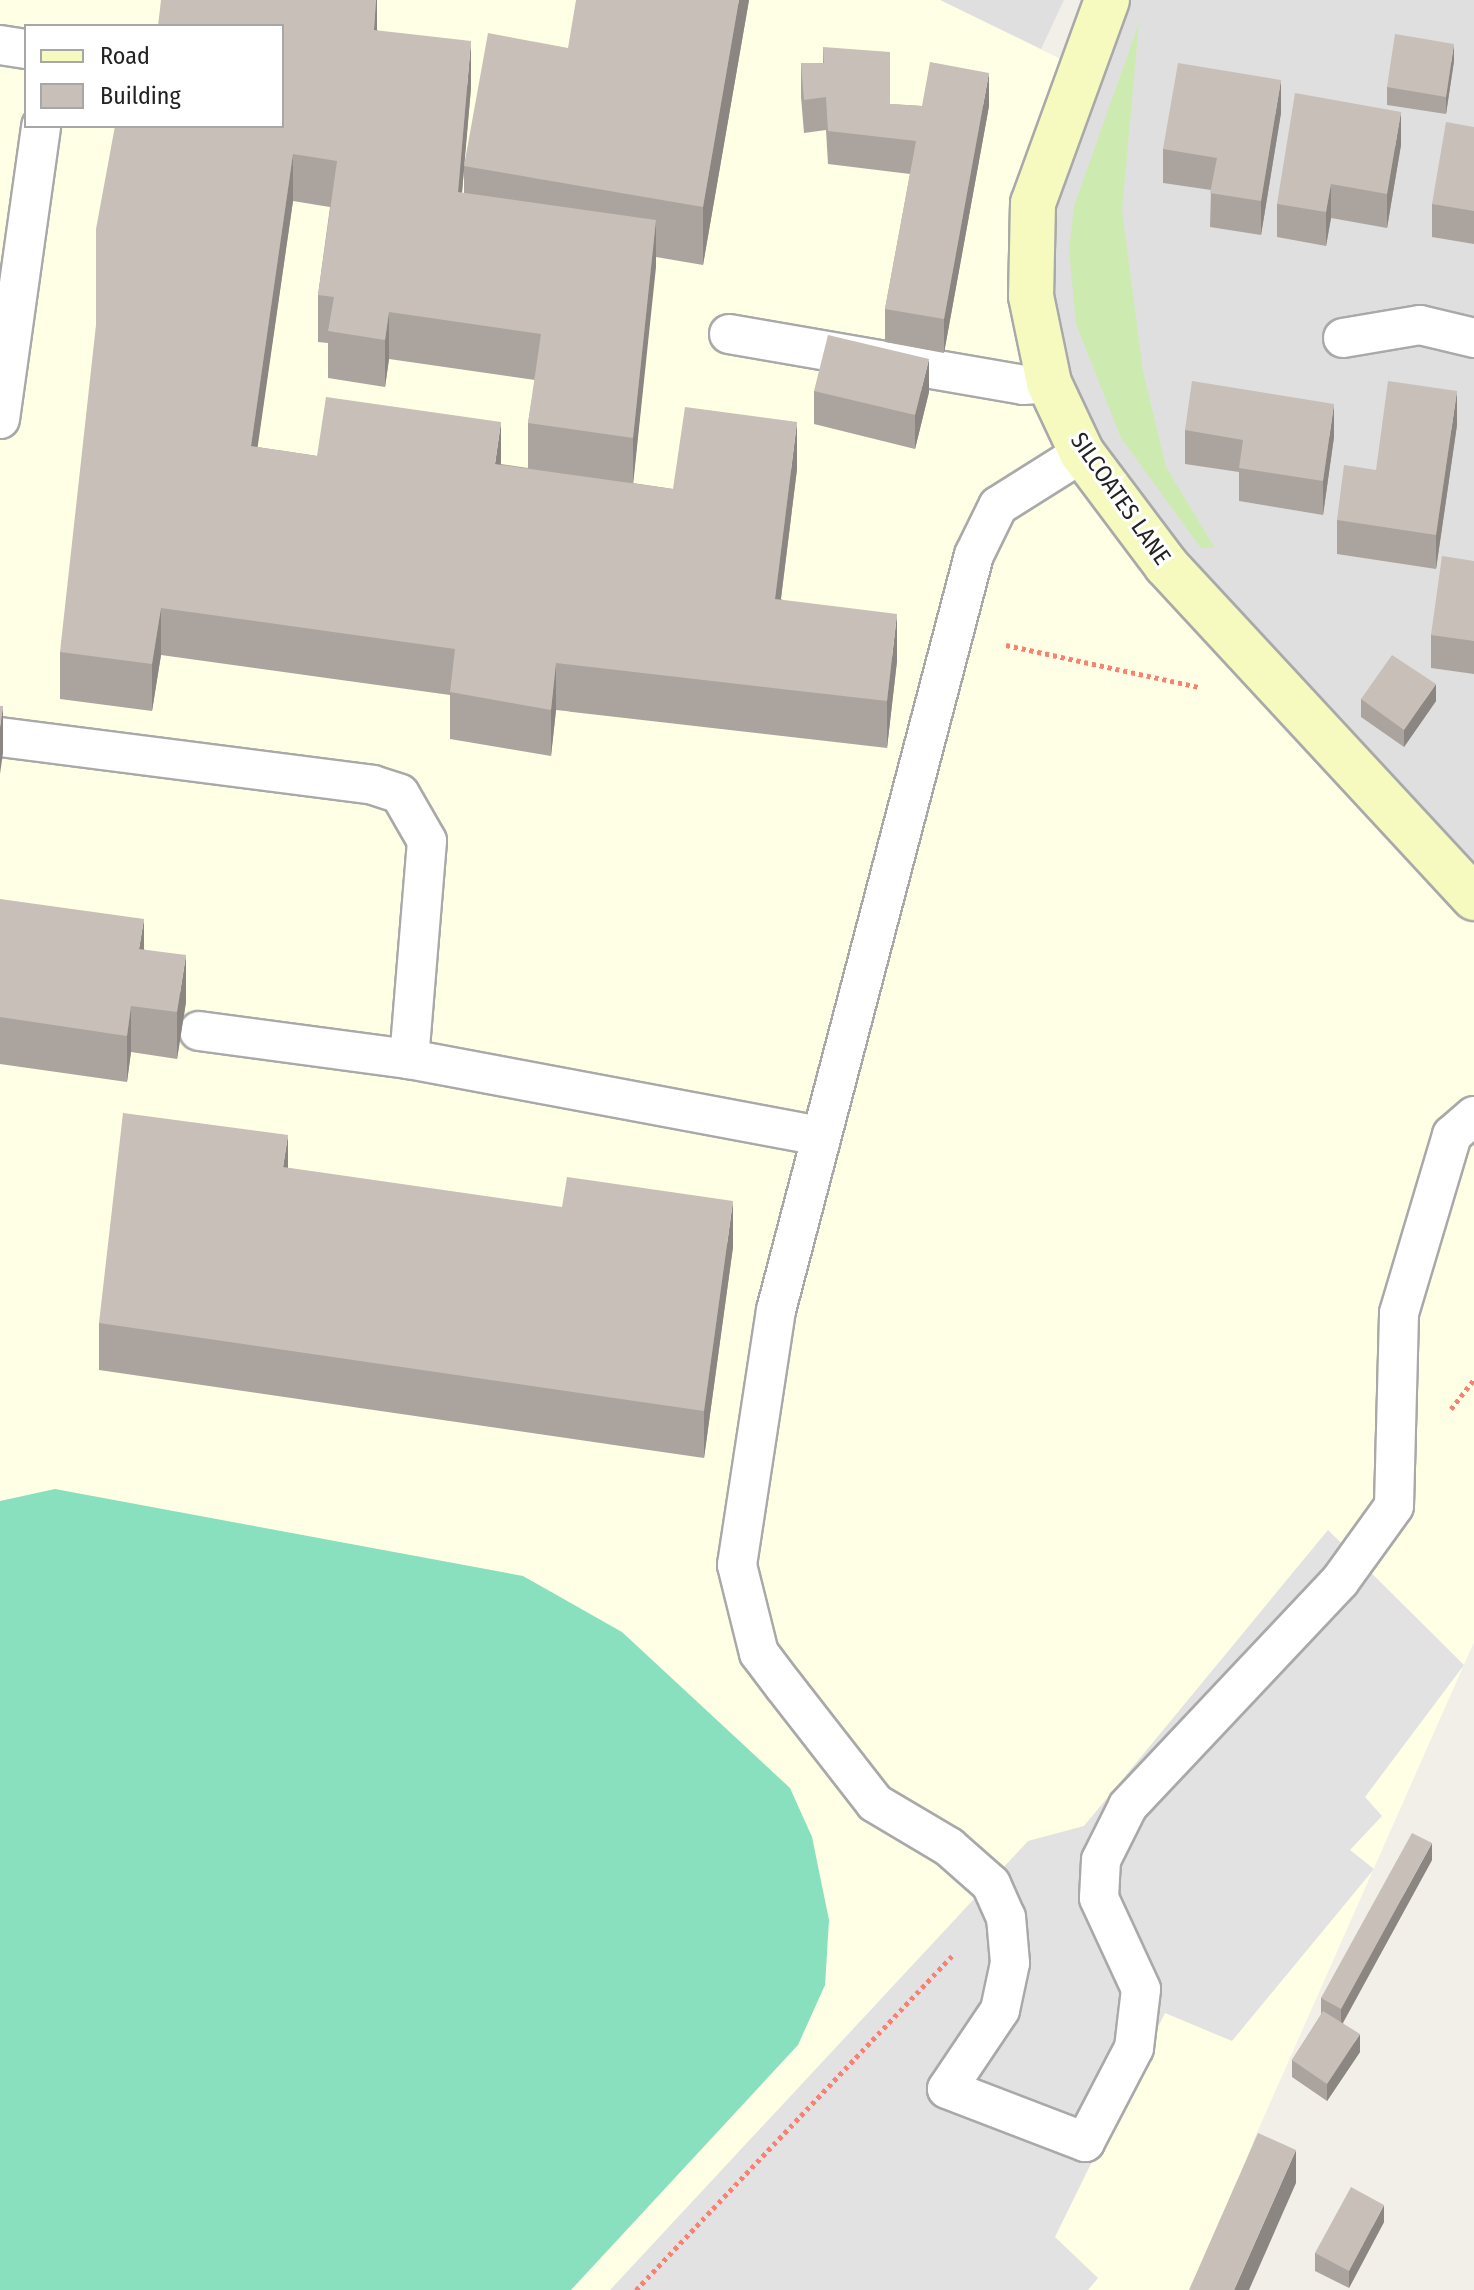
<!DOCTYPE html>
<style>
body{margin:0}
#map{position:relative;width:1474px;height:2290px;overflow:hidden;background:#f2efe9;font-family:"Fira Sans Condensed",sans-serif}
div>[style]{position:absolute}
.residential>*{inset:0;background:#e0dfdf}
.education>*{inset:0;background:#ffffe5}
.grass>*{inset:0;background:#cdebb0}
.pitch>*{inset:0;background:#88e0be}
.parking>*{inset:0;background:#e2e2e2}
.path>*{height:5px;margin-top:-2.5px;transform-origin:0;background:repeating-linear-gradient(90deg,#fa8072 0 4px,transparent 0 8px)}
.roads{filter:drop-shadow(2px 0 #a9a9a9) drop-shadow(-2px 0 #a9a9a9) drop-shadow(0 2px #a9a9a9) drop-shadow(0 -2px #a9a9a9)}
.lane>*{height:38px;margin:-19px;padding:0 19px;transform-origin:19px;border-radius:19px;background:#fff}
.secondary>*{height:44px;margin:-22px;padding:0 22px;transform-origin:22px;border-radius:22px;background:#f7fabf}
.wall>*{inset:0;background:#aba49e}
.shaded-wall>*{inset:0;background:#8b8681}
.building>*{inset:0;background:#c7bfb8}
span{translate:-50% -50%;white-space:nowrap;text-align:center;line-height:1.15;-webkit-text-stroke:6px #fff;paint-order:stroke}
.street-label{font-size:24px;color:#222}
.legend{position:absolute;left:24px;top:24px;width:260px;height:104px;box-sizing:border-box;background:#fff;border:2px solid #a7a7a7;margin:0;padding:10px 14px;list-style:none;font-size:24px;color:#222}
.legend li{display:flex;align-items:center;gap:16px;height:40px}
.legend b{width:40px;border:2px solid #a7a7a7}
</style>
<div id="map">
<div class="residential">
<div style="clip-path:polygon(940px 0,1064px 0,1041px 49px)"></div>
<div style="clip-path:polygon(1107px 0,1474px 0,1474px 898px,1082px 453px,1031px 296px)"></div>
</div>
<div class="education">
<div style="clip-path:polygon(evenodd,0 0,940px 0,1079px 68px,1033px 203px,1082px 453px,1474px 898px,1474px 1642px,1255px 2137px,1197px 2290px,0 2290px,0 0,26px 26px,282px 26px,282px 126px,26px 126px,26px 26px)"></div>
</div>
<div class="grass">
<div style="clip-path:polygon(1139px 23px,1122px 210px,1143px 371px,1166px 467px,1215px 548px,1201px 548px,1121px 438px,1076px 324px,1069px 250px,1074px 206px)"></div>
</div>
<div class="pitch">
<div style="clip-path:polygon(55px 1489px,523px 1576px,622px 1632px,790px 1788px,812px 1837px,829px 1920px,825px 1985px,798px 2045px,571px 2290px,0 2290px,0 1501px)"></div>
</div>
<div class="parking">
<div style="clip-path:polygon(1328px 1530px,1464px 1665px,1365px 1797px,1382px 1816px,1350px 1850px,1374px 1869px,1232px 2041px,1165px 2013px,1055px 2237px,1098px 2278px,1088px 2290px,610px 2290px,1028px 1841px,1084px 1826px)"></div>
</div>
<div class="path">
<div style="left:1006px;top:645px;width:198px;rotate:12.3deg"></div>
<div style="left:1451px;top:1409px;width:37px;rotate:-52deg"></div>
<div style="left:636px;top:2290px;width:463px;rotate:-46.6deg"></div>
</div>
<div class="roads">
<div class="lane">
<div style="left:0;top:45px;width:26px;rotate:9deg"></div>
<div style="left:729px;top:334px;width:298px;rotate:9.8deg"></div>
<div style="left:1023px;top:385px;width:26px;rotate:-4deg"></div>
<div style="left:1343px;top:338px;width:78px;rotate:-9.6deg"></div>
<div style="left:1420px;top:325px;width:56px;rotate:13.5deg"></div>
<div style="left:0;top:419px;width:296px;rotate:-82deg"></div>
<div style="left:1082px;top:453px;width:99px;rotate:147.8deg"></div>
<div style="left:998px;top:506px;width:55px;rotate:116.1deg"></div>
<div style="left:974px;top:555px;width:781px;rotate:104.69deg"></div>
<div style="left:776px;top:1310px;width:258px;rotate:98.7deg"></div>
<div style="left:737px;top:1565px;width:91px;rotate:76deg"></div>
<div style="left:759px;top:1653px;width:41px;rotate:52.9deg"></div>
<div style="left:784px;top:1686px;width:148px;rotate:52.1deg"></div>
<div style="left:875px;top:1803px;width:86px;rotate:30.7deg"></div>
<div style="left:949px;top:1847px;width:56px;rotate:41.4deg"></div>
<div style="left:991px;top:1884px;width:36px;rotate:66deg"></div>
<div style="left:1006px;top:1917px;width:46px;rotate:85deg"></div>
<div style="left:1010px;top:1963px;width:48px;rotate:102deg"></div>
<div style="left:1000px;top:2010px;width:95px;rotate:123.9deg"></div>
<div style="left:947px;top:2089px;width:148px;rotate:21deg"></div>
<div style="left:1085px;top:2142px;width:106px;rotate:-62.5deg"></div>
<div style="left:1134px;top:2048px;width:59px;rotate:-83.2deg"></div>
<div style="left:1141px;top:1989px;width:100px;rotate:-114.8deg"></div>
<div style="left:1099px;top:1898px;width:38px;rotate:-87deg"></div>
<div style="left:1101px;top:1860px;width:60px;rotate:-63.4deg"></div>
<div style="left:1128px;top:1806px;width:309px;rotate:-46.7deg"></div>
<div style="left:1340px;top:1581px;width:92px;rotate:-54.2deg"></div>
<div style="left:1394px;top:1506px;width:193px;rotate:-88.5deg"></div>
<div style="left:1399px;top:1313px;width:186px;rotate:-73.4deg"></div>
<div style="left:1452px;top:1135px;width:29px;rotate:-41deg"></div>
<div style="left:0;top:737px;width:376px;rotate:7.3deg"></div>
<div style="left:373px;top:785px;width:28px;rotate:18deg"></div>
<div style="left:400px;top:794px;width:54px;rotate:60.1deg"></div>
<div style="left:427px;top:841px;width:219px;rotate:94.7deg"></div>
<div style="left:199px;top:1031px;width:212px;rotate:7.6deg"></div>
<div style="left:409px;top:1059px;width:419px;rotate:10.6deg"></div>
</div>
<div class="secondary">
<div style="left:1107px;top:0;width:216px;rotate:110deg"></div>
<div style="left:1033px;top:203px;width:93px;rotate:91.2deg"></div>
<div style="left:1031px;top:296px;width:89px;rotate:78.3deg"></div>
<div style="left:1049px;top:383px;width:77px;rotate:64.8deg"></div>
<div style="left:1082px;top:453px;width:140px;rotate:53.1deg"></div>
<div style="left:1166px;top:565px;width:454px;rotate:47.2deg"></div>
</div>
</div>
<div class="wall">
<div style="clip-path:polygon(evenodd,377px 0,377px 30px,471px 88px,464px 164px,568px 48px,749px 0,703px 265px,656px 257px,633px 483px,673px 489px,797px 469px,781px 599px,897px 661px,887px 748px,556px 710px,551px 756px,450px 739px,450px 695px,161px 655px,152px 711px,60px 699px,60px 652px,282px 126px,377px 0,464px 168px,464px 193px,462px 193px,464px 168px,377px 0,293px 201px,330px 207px,318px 295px,318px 342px,328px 343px,328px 378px,385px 387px,389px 359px,535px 380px,528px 423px,528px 468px,501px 464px,317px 456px,257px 447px,293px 201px)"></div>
<div style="clip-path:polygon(823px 47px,890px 104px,922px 106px,989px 106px,944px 353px,885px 342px,885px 309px,910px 174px,828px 164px,826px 130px,804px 133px,801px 97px,801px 63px,823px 63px)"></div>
<div style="clip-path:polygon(1454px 61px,1446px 114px,1387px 105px,1387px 87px)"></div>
<div style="clip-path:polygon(1281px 113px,1261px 235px,1210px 227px,1211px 190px,1163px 183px,1163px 149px)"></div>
<div style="clip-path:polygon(1474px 127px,1474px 244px,1432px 237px,1432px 204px)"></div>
<div style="clip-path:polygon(1401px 145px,1387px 228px,1331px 218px,1326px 246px,1277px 237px,1277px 204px)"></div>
<div style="clip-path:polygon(814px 391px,929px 392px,915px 449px,814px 424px)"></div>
<div style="clip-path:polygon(1457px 425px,1436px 569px,1337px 554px,1337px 520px)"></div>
<div style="clip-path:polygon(1185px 430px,1334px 437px,1323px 515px,1239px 501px,1239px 472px,1185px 464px)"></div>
<div style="clip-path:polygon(1474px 561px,1474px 674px,1431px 668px,1431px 635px)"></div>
<div style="clip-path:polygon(1361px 699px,1436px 701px,1404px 747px,1361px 717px)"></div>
<div style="clip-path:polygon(0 899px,144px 949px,186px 1002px,177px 1059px,131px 1052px,127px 1082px,0 1064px)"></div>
<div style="clip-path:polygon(288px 1168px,733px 1247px,704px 1458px,99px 1370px,99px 1323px)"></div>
<div style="clip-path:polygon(1432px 1860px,1343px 2023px,1360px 2052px,1327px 2101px,1292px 2077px,1292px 2060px,1321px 2015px,1321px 1998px)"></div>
<div style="clip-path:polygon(1384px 2222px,1349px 2288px,1315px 2271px,1315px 2253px)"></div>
</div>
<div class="shaded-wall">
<div style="clip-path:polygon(376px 0,377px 0,377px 33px,374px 30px)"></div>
<div style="clip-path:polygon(739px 0,749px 0,703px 265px,703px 207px)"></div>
<div style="clip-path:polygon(471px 41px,471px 88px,458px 239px,458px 192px)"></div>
<div style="clip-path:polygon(1454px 44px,1454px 61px,1446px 114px,1446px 97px)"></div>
<div style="clip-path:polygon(989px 73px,989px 106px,944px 353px,944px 319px)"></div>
<div style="clip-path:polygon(1281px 80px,1281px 113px,1261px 235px,1261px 201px)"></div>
<div style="clip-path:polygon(1401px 112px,1401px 145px,1387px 228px,1387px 194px)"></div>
<div style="clip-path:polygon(293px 154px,293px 201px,251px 493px,251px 446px)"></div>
<div style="clip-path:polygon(1331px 184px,1331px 218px,1326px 246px,1326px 212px)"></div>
<div style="clip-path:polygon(656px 220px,656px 267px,633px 485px,633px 438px)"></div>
<div style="clip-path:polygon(389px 312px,389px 359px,385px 387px,385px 340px)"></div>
<div style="clip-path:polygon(929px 359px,929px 392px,915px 449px,915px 415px)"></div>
<div style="clip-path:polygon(1457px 391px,1457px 425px,1436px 569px,1436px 535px)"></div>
<div style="clip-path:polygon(1334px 404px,1334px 437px,1323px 515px,1323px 481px)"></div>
<div style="clip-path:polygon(501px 422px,501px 469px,495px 464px)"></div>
<div style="clip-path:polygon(797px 422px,797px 469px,775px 646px,775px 599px)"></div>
<div style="clip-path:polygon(161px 608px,161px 655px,152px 711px,152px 664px)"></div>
<div style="clip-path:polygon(897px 614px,897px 661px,887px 748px,887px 701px)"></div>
<div style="clip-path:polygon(556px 663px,556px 710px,551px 756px,551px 710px)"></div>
<div style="clip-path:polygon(1436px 684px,1436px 701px,1404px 747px,1404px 730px)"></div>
<div style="clip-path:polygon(3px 706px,3px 753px,0 774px,0 727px)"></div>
<div style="clip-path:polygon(144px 919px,144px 966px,139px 949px)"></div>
<div style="clip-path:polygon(186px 955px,186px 1002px,177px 1059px,177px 1012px)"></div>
<div style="clip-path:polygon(131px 1006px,131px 1052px,127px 1082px,127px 1036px)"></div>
<div style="clip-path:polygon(288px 1135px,288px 1182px,283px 1167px)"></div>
<div style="clip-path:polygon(733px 1201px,733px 1247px,704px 1458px,704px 1411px)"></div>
<div style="clip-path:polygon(1432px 1843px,1432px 1860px,1341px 2026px,1341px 2009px)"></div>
<div style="clip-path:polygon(1360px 2034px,1360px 2052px,1327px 2101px,1327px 2084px)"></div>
<div style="clip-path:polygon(1296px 2150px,1296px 2183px,1249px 2290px,1234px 2290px)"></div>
<div style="clip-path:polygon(1384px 2205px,1384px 2222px,1349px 2288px,1349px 2271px)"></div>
</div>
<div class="building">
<div style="clip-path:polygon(161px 0,376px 0,374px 30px,471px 41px,458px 192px,656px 220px,633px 438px,528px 423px,541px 334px,389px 312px,385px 340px,328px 331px,334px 297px,318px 295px,337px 161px,293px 154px,251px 446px,317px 456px,326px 397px,501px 422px,495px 464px,673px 489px,685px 407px,797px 422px,775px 599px,897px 614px,887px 701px,556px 663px,551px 710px,450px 692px,455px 649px,161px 608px,152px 664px,60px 652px,96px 325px,96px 229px,115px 126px,282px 126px,282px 26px,158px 26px)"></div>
<div style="clip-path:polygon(576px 0,739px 0,703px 207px,464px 166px,488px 33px,568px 48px)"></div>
<div style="clip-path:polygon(1395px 34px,1454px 44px,1446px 97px,1387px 87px)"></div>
<div style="clip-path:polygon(823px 47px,890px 52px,890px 104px,922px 106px,930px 62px,989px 73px,944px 319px,885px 309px,916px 141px,828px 131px,826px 97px,804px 100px,801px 63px,824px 63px)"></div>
<div style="clip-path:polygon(1178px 63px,1281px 80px,1261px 201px,1210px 193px,1217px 158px,1163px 149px)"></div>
<div style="clip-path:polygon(1295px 93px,1401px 112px,1387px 194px,1331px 184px,1326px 212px,1277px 204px)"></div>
<div style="clip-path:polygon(1446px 122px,1474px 127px,1474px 211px,1432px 204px)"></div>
<div style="clip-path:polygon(828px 335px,929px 359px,915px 415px,814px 391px)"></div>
<div style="clip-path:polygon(1192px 381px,1334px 404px,1323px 481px,1239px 468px,1243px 440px,1185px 430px)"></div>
<div style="clip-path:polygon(1388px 381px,1457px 391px,1436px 535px,1337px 520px,1344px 465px,1376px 470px)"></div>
<div style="clip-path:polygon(1442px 556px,1474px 561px,1474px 641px,1431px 635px)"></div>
<div style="clip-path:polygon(1392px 655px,1436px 684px,1404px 730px,1361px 699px)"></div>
<div style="clip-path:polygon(0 706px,3px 706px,0 727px)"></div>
<div style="clip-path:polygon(0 899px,144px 919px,139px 949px,186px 955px,177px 1012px,131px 1006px,127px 1036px,0 1017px)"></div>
<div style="clip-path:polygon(123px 1113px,288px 1135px,283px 1167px,562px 1207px,567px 1177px,733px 1201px,704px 1411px,99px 1323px)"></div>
<div style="clip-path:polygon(1412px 1833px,1432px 1843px,1341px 2009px,1321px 1998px)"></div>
<div style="clip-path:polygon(1323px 2011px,1360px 2034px,1327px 2084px,1292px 2060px)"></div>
<div style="clip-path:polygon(1258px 2133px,1296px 2150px,1234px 2290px,1189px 2290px)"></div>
<div style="clip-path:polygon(1351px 2187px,1384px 2205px,1349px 2271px,1315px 2253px)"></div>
</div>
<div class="street-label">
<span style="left:1120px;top:499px;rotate:55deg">SILCOATES LANE</span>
</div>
<ul class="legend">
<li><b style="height:10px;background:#f7fabf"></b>Road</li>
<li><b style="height:22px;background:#c7bfb8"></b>Building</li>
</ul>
</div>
